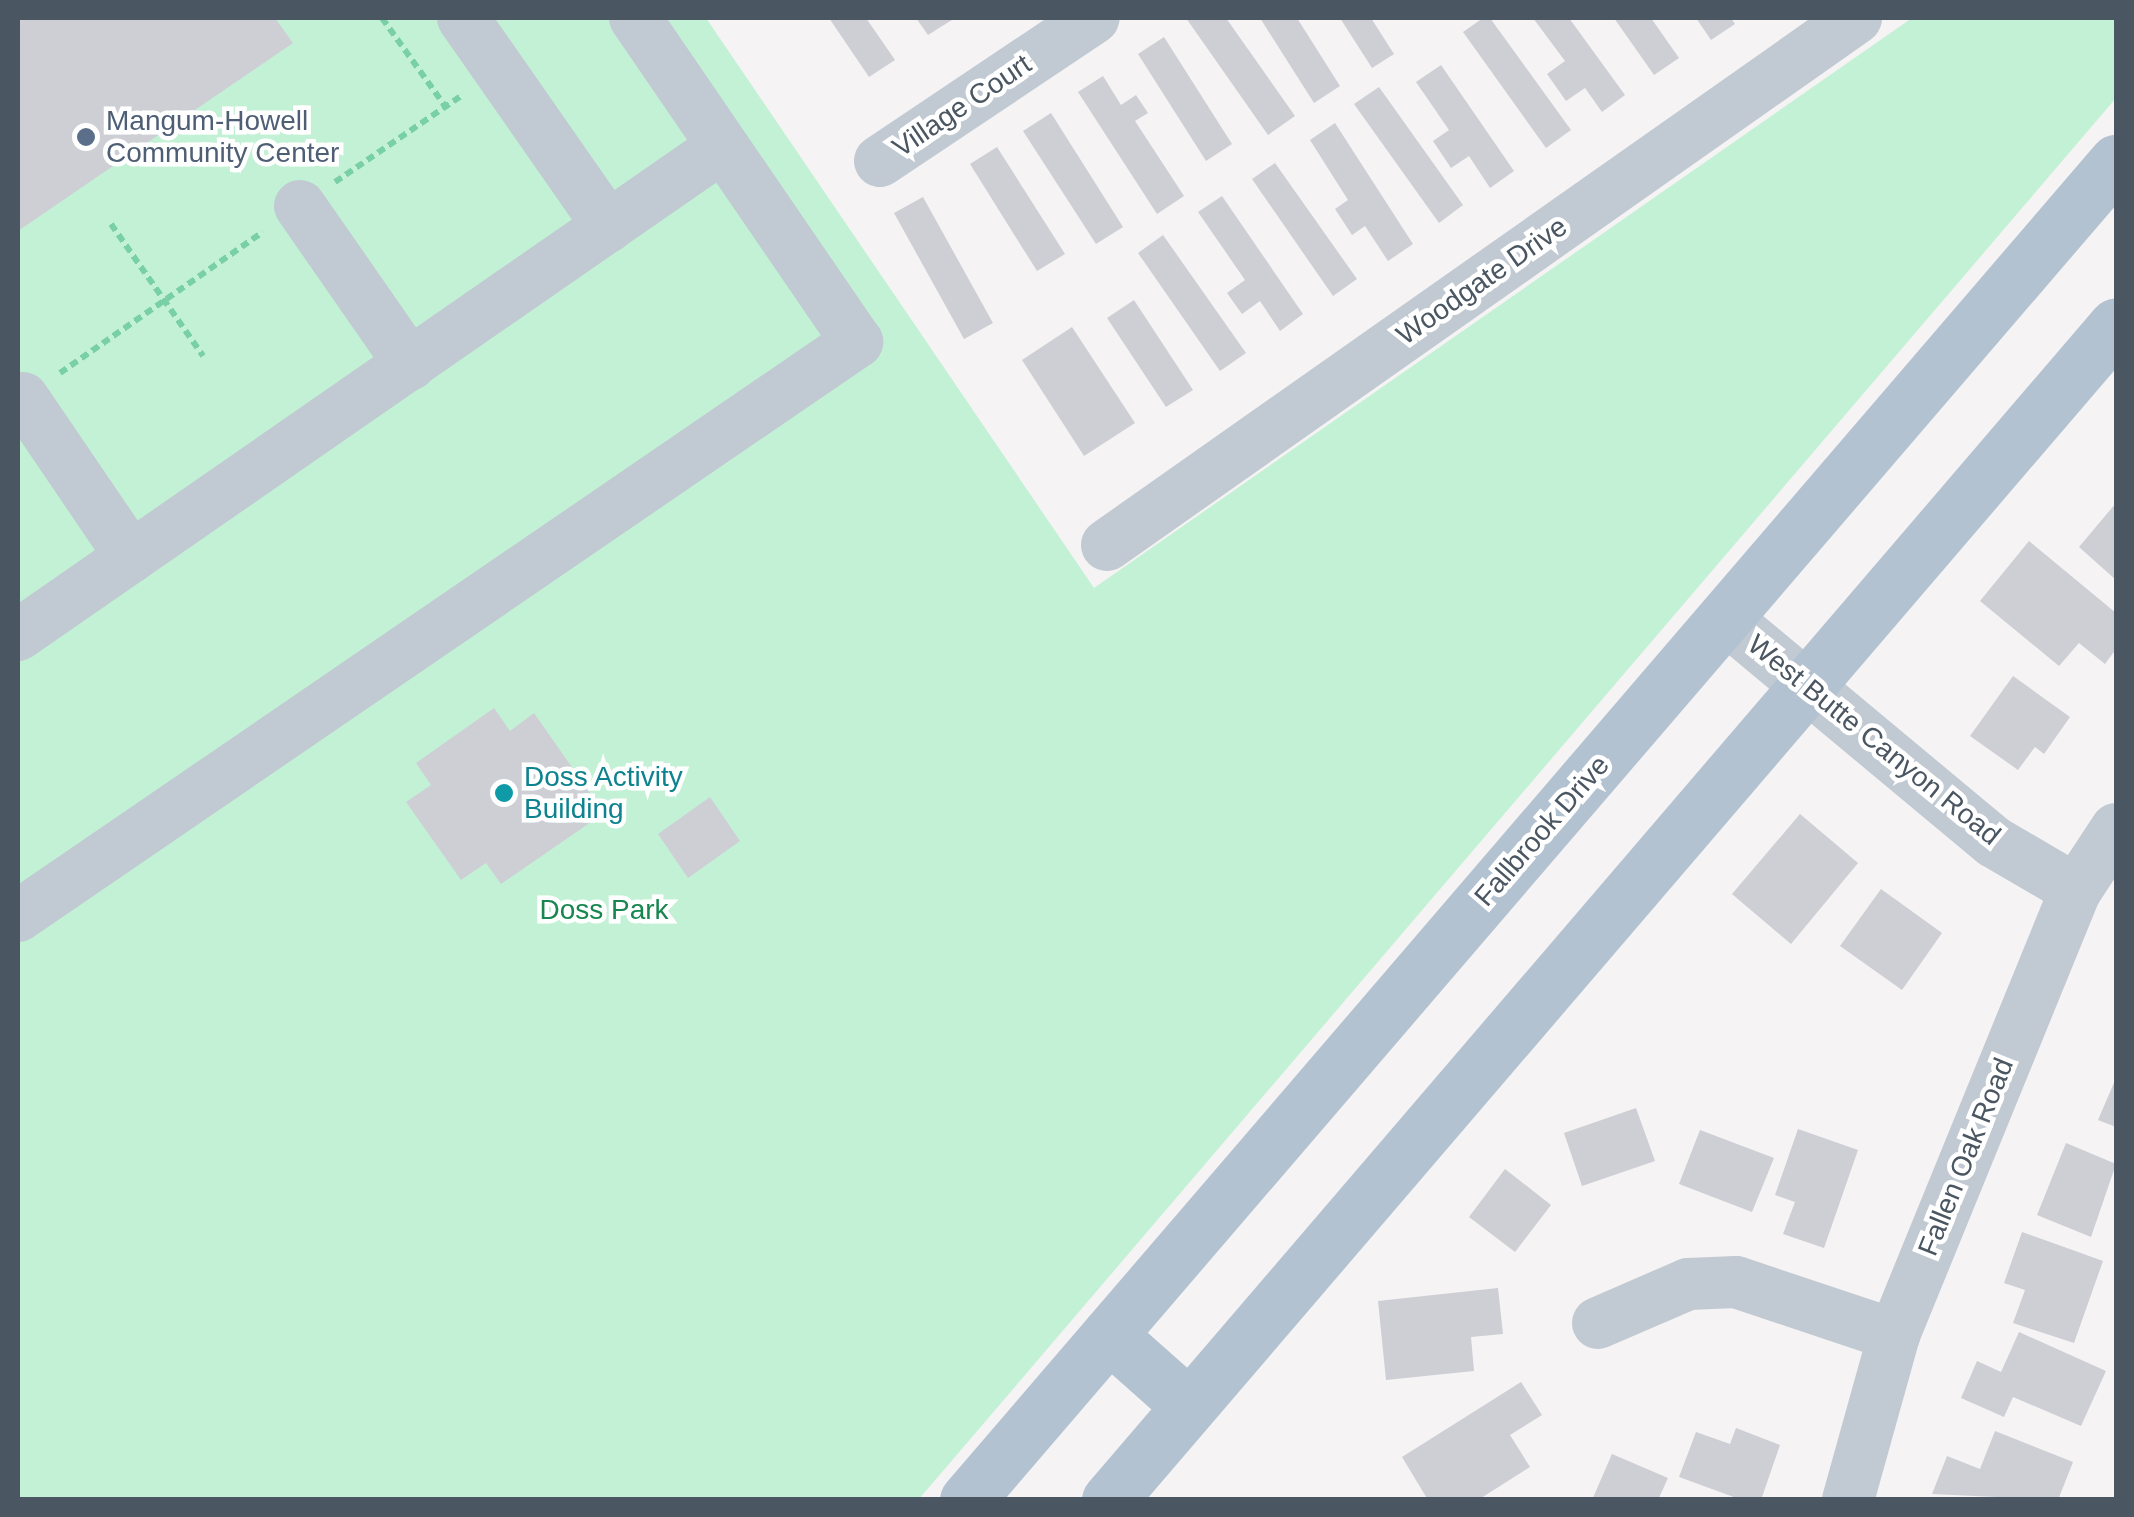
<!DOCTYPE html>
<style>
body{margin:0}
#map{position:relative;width:2134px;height:1517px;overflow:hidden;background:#f5f3f3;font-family:Helvetica,sans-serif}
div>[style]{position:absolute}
.green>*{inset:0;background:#c3f1d5}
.building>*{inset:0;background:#cdcfd5}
.path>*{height:6px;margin-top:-3px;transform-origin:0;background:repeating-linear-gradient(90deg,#7ad0a6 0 8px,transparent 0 13px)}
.minor>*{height:52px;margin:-26px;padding:0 26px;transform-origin:26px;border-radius:26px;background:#c1cad2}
.major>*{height:55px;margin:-27.5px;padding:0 27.5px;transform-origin:27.5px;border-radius:27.5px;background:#b3c2d1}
.dots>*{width:28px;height:28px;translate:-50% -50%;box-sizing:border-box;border:5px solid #fff;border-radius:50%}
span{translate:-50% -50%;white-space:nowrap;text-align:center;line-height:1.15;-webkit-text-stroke:9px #fff;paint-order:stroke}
.street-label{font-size:28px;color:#4a5661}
.service-label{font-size:28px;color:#4e5e75}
.left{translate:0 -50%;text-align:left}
.culture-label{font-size:28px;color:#0d838f}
.park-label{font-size:28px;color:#17864f}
.frame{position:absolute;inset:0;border:20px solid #4a5661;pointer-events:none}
</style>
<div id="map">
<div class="green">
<div style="clip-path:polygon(18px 18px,706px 18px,1094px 588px,1912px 18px,2116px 18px,2116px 98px,919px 1499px,18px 1500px)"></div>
</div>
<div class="building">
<div style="clip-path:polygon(18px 18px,275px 18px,293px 43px,18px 231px)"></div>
<div style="clip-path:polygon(829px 18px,866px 18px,895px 60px,869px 77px)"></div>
<div style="clip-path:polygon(916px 18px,955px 18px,928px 35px)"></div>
<div style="clip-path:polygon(1186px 18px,1226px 18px,1295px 116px,1268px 135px)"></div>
<div style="clip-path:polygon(1260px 18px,1297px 18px,1340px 86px,1314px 103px)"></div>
<div style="clip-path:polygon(1340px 18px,1371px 18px,1394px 54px,1372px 68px)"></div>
<div style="clip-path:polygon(1483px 18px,1490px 18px,1571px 130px,1546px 148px,1463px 32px)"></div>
<div style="clip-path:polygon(1533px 18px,1569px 18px,1625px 95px,1602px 112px,1585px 88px,1566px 101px,1547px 74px,1565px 61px)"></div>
<div style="clip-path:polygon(1614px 18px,1651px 18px,1679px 58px,1654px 75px)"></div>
<div style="clip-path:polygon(1696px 18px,1731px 18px,1735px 24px,1711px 40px)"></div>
<div style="clip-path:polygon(1164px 37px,1232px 144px,1206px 161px,1138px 54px)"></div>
<div style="clip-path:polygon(1441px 65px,1514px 171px,1490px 188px,1469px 156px,1451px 168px,1433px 141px,1449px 130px,1416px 82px)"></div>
<div style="clip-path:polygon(1103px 76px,1121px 105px,1136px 95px,1148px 113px,1135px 121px,1184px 196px,1157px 214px,1078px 92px)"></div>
<div style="clip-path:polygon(1379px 87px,1463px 205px,1439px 223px,1354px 104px)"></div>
<div style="clip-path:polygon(1051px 113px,1123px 227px,1096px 244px,1023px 131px)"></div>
<div style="clip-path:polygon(1335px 123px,1413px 244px,1388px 261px,1365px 226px,1352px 235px,1335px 209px,1348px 200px,1310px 140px)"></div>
<div style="clip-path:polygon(997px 147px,1065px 254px,1037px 271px,970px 164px)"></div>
<div style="clip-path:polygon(1275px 163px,1357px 279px,1333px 296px,1252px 179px)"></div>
<div style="clip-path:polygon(1222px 196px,1303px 314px,1280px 331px,1260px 301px,1242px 314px,1227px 293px,1245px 280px,1198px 212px)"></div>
<div style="clip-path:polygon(923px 197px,993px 323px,964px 339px,894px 213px)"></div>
<div style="clip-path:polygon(1163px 235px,1246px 353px,1220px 371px,1138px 253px)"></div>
<div style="clip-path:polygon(1134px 300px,1193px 390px,1166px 407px,1107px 318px)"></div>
<div style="clip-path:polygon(1072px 327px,1135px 423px,1084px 456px,1022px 360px)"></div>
<div style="clip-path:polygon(2116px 503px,2116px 580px,2079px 547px)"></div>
<div style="clip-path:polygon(2029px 541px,2116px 613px,2116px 649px,2105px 664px,2079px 643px,2059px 666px,1980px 601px)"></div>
<div style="clip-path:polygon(2013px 676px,2070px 717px,2044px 754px,2035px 747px,2018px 770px,1970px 736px)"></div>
<div style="clip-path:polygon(494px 708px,510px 731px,534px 713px,604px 813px,501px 884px,486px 863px,461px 880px,406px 802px,431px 785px,416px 763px)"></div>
<div style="clip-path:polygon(710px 797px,740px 841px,688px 878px,658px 834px)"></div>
<div style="clip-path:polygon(1800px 814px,1858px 863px,1791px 944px,1732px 894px)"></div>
<div style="clip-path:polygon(1881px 889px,1942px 933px,1902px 990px,1840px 946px)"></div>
<div style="clip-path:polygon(2116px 1078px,2116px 1127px,2098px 1120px)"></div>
<div style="clip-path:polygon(1636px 1108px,1655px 1161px,1582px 1186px,1564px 1133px)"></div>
<div style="clip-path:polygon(1798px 1129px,1858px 1150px,1824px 1248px,1783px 1234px,1795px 1202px,1775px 1195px)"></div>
<div style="clip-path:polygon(1700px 1130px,1774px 1158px,1752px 1212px,1679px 1184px)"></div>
<div style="clip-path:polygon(2066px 1143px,2116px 1164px,2091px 1237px,2037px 1215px)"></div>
<div style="clip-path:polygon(1505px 1169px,1551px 1205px,1515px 1252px,1469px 1217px)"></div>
<div style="clip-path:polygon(2022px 1232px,2103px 1261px,2074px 1343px,2013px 1323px,2025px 1290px,2004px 1283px)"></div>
<div style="clip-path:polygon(1498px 1288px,1503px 1334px,1471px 1337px,1474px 1371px,1386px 1380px,1378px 1301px)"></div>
<div style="clip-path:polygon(2019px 1332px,2106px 1371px,2081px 1426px,2013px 1397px,2004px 1417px,1961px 1398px,1977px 1361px,2001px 1372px)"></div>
<div style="clip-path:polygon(1521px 1382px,1542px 1415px,1510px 1435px,1530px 1467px,1478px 1500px,1428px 1500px,1402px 1457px)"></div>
<div style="clip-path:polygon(1736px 1428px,1780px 1445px,1761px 1500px,1742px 1500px,1679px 1477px,1696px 1432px,1730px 1444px)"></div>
<div style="clip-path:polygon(1995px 1431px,2073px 1462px,2058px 1500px,1932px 1494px,1947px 1456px,1980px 1469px)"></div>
<div style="clip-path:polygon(1612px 1454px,1668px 1478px,1658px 1500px,1592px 1500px)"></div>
</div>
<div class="path">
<div style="left:382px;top:18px;width:108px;rotate:54.4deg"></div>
<div style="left:335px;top:182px;width:153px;rotate:-34.3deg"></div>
<div style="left:111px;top:224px;width:161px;rotate:55.1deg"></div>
<div style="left:60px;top:373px;width:247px;rotate:-34.8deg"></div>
</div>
<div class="minor">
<div style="left:463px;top:18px;width:254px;rotate:55.1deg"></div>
<div style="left:880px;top:161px;width:257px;rotate:-33.8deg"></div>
<div style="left:300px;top:206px;width:193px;rotate:55.2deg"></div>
<div style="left:23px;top:398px;width:192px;rotate:55.8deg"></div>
<div style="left:1107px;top:545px;width:916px;rotate:-35.13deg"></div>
<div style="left:1725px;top:618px;width:350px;rotate:39.8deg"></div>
<div style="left:1994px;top:842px;width:95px;rotate:30.3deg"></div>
<div style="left:18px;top:635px;width:857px;rotate:-34.73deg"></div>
<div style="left:18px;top:916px;width:1017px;rotate:-34.38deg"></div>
<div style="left:857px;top:342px;width:393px;rotate:-124.4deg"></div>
<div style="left:1598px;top:1323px;width:98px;rotate:-23.4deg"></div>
<div style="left:1688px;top:1284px;width:48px;rotate:-2.4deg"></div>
<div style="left:1736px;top:1282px;width:167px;rotate:18.5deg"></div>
<div style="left:1848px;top:1500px;width:171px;rotate:-74.4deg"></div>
<div style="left:1894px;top:1335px;width:481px;rotate:-67.8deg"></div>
<div style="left:2076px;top:890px;width:73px;rotate:-56.7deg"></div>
</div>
<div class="major">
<div style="left:1109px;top:1335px;width:107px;rotate:41.6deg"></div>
<div style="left:967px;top:1500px;width:1764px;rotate:-49.35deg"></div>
<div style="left:1109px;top:1500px;width:1547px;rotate:-49.4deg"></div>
</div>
<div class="dots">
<div style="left:86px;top:137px;background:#5c6f8a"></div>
<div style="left:504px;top:793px;background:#0f9aa8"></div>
</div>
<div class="street-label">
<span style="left:962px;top:106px;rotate:-34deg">Village Court</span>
<span style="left:1482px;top:281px;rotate:-35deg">Woodgate Drive</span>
<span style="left:1874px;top:740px;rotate:39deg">West Butte Canyon Road</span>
<span style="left:1542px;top:831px;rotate:-49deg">Fallbrook Drive</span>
<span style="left:1966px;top:1157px;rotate:-68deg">Fallen Oak Road</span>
</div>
<div class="service-label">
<span class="left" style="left:106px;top:137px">Mangum-Howell<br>Community Center</span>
</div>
<div class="culture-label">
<span class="left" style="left:524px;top:793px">Doss Activity<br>Building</span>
</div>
<div class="park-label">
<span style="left:604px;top:910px">Doss Park</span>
</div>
<div class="frame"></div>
</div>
